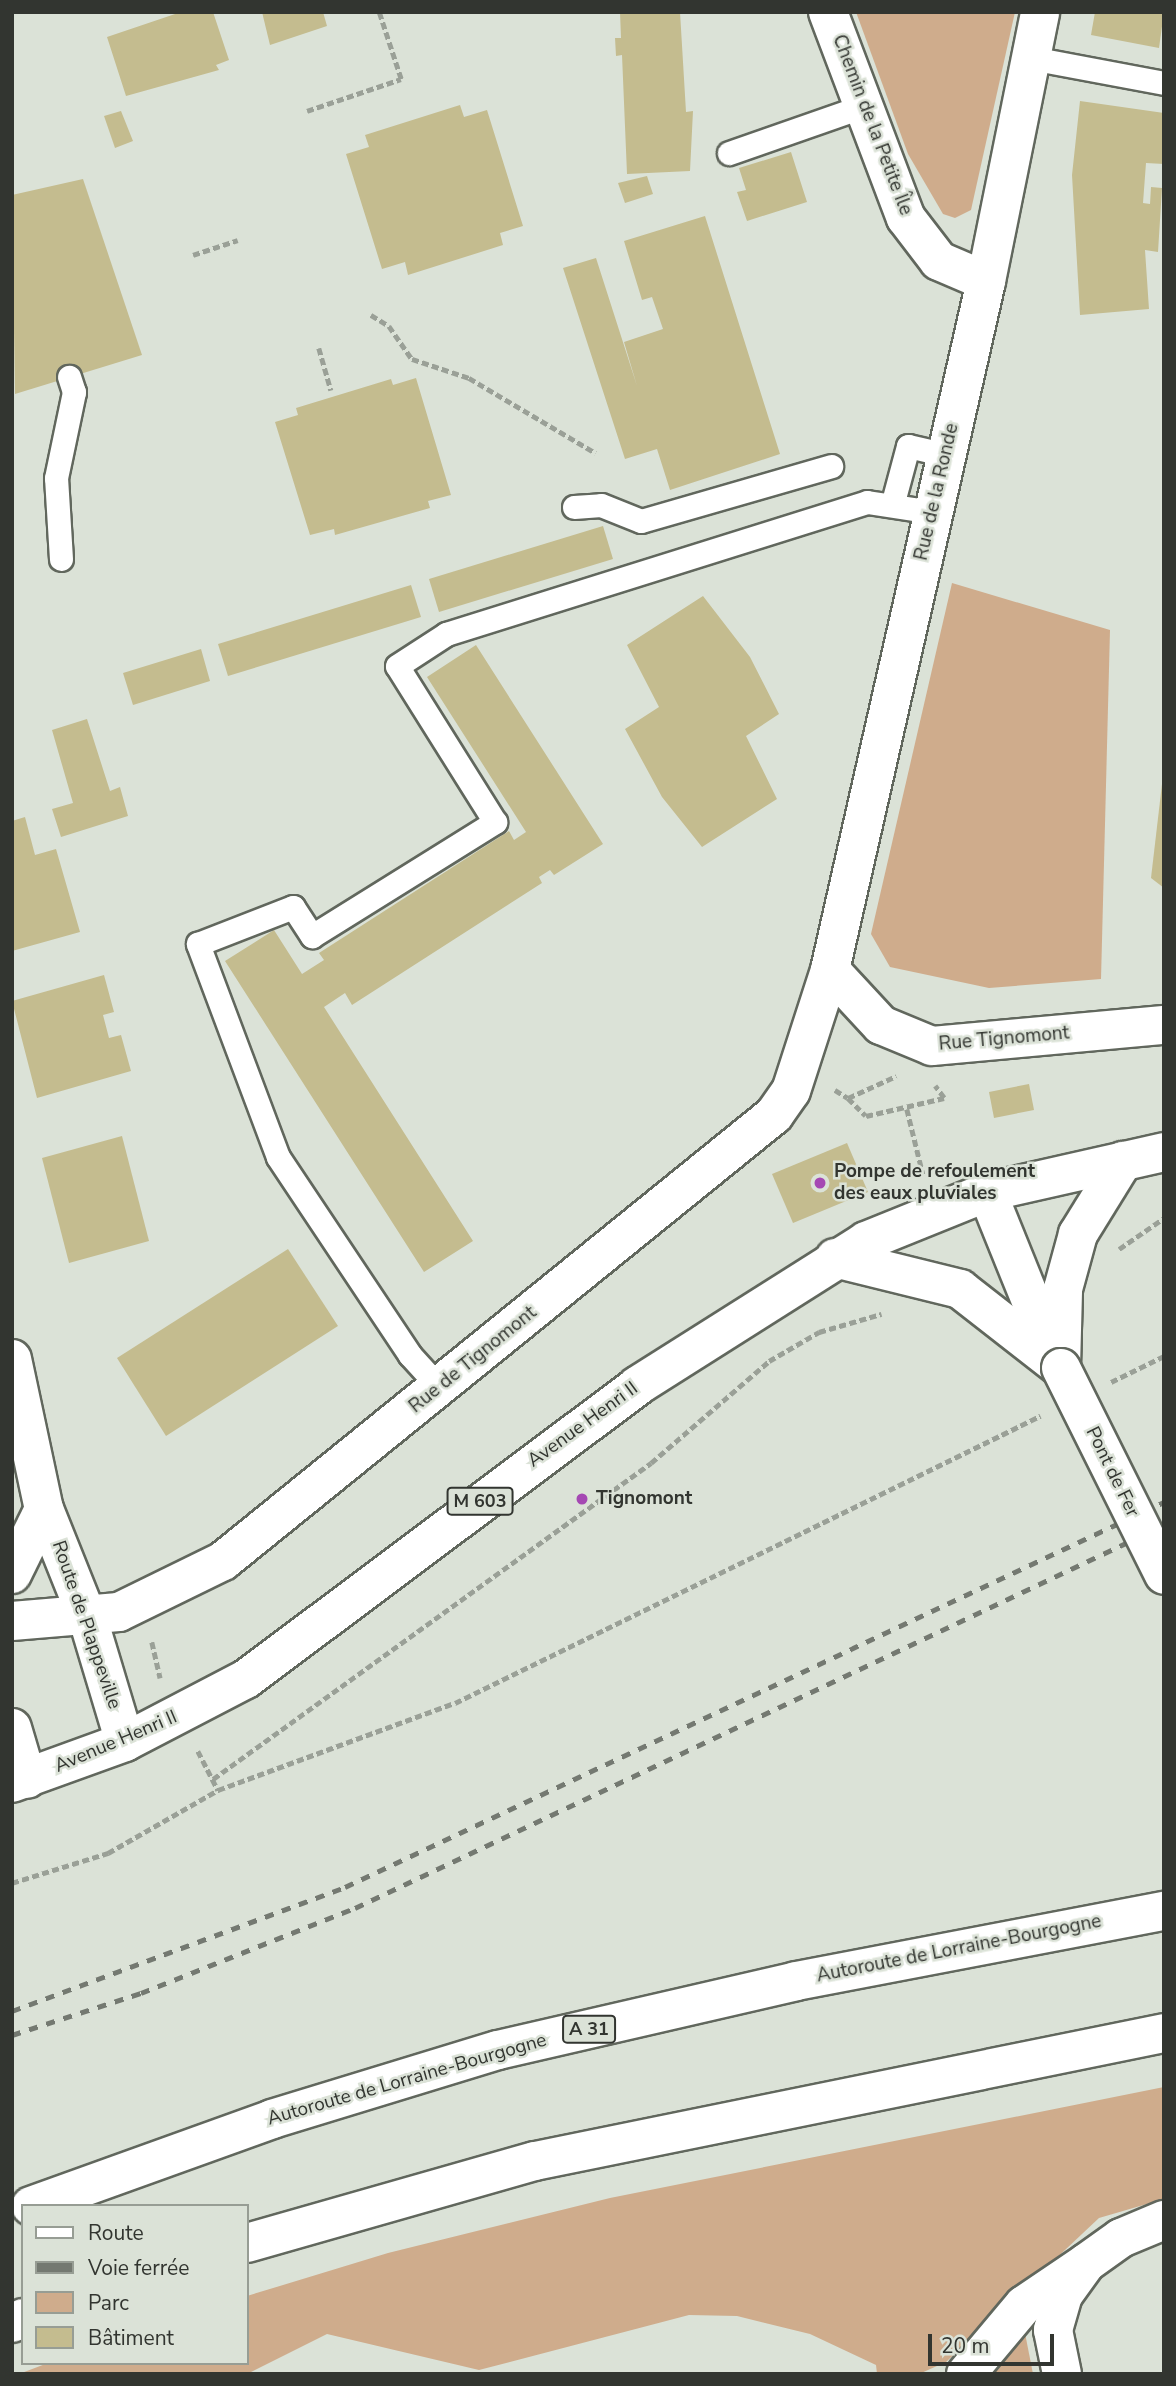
<!DOCTYPE html>
<meta charset="utf-8">
<style>
body{margin:0}
#map{position:relative;width:1176px;height:2386px;overflow:hidden;background:#dbe2d7;font-family:"Nunito Sans",sans-serif}
div>[style]{position:absolute}
.green>*{inset:0;background:#cfac8c}
.building>*{inset:0;background:#c4bc8f}
.path>*{height:4.5px;margin-top:-2.25px;transform-origin:0;background:repeating-linear-gradient(90deg,#9aa097 0 7px,transparent 0 10.5px)}
.roads{filter:drop-shadow(2px 0 #61675d) drop-shadow(-2px 0 #61675d) drop-shadow(0 2px #61675d) drop-shadow(0 -2px #61675d)}
.service>*{height:23px;margin:-11.5px;padding:0 11.5px;transform-origin:11.5px;border-radius:11.5px;background:#fff}
.minor>*{height:38px;margin:-19px;padding:0 19px;transform-origin:19px;border-radius:19px;background:#fff}
.tertiary>*{height:38px;margin:-19px;padding:0 19px;transform-origin:19px;border-radius:19px;background:#fff}
.secondary>*{height:38px;margin:-19px;padding:0 19px;transform-origin:19px;border-radius:19px;background:#fff}
.primary>*{height:38px;margin:-19px;padding:0 19px;transform-origin:19px;border-radius:19px;background:#fff}
.motorway>*{height:38px;margin:-19px;padding:0 19px;transform-origin:19px;border-radius:19px;background:#fff}
.rail>*{height:5px;margin-top:-2.5px;transform-origin:0;background:repeating-linear-gradient(90deg,#747971 0 9px,transparent 0 18px)}
.bridges{filter:drop-shadow(2px 0 #61675d) drop-shadow(-2px 0 #61675d) drop-shadow(0 2px #61675d) drop-shadow(0 -2px #61675d)}
.secondary-bridge>*{height:38px;margin:-19px;padding:0 19px;transform-origin:19px;border-radius:19px;background:#fff}
.dots>*{width:19px;height:19px;translate:-50% -50%;box-sizing:border-box;border:4px solid #dbe2d7;border-radius:50%}
span{translate:-50% -50%;white-space:nowrap;text-align:center;line-height:1.15;-webkit-text-stroke:5px #dbe2d7;paint-order:stroke}
.shield-label span{padding:2px 5px;background:#dbe2d7;border:2px solid;border-radius:5px;-webkit-text-stroke-width:0}
.shield-label{font-size:18px;color:#323530;font-weight:700}
.street-label{font-size:19px;color:#323530}
.poi-label{font-size:19px;color:#323530;font-weight:700}
.left{translate:0 -50%;text-align:left}
.frame{position:absolute;inset:0;border:14px solid #323530;pointer-events:none}
.legend{position:absolute;left:21px;top:2204px;width:228px;height:161px;box-sizing:border-box;background:#dbe2d7;border:2px solid #979d94;margin:0;padding:9px 12px;list-style:none;font-size:21px;color:#323530}
.legend li{display:flex;align-items:center;gap:14px;height:35px}
.legend b{width:35px;border:2px solid #979d94}
.scale{position:absolute;left:928px;top:2334px;width:126px;height:32px;box-sizing:border-box;border:4px solid #323530;border-top:0;padding-left:9px;font-size:21px;line-height:24px;white-space:nowrap;color:#323530;-webkit-text-stroke:5px #dbe2d7;paint-order:stroke}
</style>
<div id="map">
<div class="green">
<div style="clip-path:polygon(856px 12px,1015px 12px,971px 210px,955px 218px,943px 214px,908px 154px)"></div>
<div style="clip-path:polygon(952px 583px,1110px 630px,1101px 979px,989px 988px,890px 967px,871px 934px)"></div>
<div style="clip-path:polygon(1164px 2087px,1164px 2199px,1099px 2218px,946px 2362px,919px 2374px,877px 2374px,876px 2365px,810px 2334px,737px 2316px,689px 2315px,479px 2370px,327px 2334px,247px 2374px,19px 2374px,48px 2363px,247px 2363px,247px 2296px,388px 2253px,610px 2198px)"></div>
<div style="clip-path:polygon(1024px 2328px,1033px 2374px,987px 2374px)"></div>
</div>
<div class="building">
<div style="clip-path:polygon(181px 12px,213px 12px,229px 60px,216px 65px,219px 70px,126px 96px,107px 37px)"></div>
<div style="clip-path:polygon(262px 12px,323px 12px,327px 26px,270px 45px)"></div>
<div style="clip-path:polygon(620px 12px,680px 12px,686px 112px,693px 111px,690px 171px,627px 174px,622px 55px,616px 56px,615px 38px,621px 38px)"></div>
<div style="clip-path:polygon(1095px 12px,1164px 12px,1159px 48px,1091px 35px)"></div>
<div style="clip-path:polygon(1080px 101px,1164px 113px,1164px 164px,1146px 163px,1143px 203px,1150px 204px,1151px 187px,1162px 188px,1158px 252px,1145px 250px,1149px 309px,1080px 315px,1072px 175px)"></div>
<div style="clip-path:polygon(460px 105px,464px 117px,487px 110px,523px 226px,500px 233px,503px 245px,408px 275px,405px 262px,382px 269px,346px 154px,369px 147px,365px 135px)"></div>
<div style="clip-path:polygon(121px 111px,133px 141px,115px 148px,104px 116px)"></div>
<div style="clip-path:polygon(791px 152px,807px 202px,747px 221px,737px 192px,746px 190px,739px 168px)"></div>
<div style="clip-path:polygon(647px 176px,653px 194px,625px 203px,618px 183px)"></div>
<div style="clip-path:polygon(83px 179px,142px 355px,15px 394px,12px 195px)"></div>
<div style="clip-path:polygon(705px 216px,780px 454px,670px 490px,657px 449px,625px 459px,563px 268px,596px 258px,637px 386px,624px 342px,663px 329px,652px 297px,642px 300px,624px 241px)"></div>
<div style="clip-path:polygon(416px 378px,451px 495px,428px 501px,430px 508px,335px 535px,334px 529px,310px 535px,275px 422px,298px 415px,296px 408px,391px 379px,393px 385px)"></div>
<div style="clip-path:polygon(603px 526px,613px 559px,439px 612px,429px 579px)"></div>
<div style="clip-path:polygon(411px 585px,421px 617px,228px 676px,218px 644px)"></div>
<div style="clip-path:polygon(703px 596px,750px 657px,779px 714px,746px 736px,777px 799px,702px 847px,662px 797px,625px 729px,659px 707px,627px 645px)"></div>
<div style="clip-path:polygon(476px 645px,603px 844px,554px 875px,550px 870px,539px 877px,542px 883px,352px 1005px,345px 993px,324px 1007px,473px 1241px,424px 1272px,225px 961px,274px 930px,302px 974px,324px 960px,319px 953px,509px 831px,514px 840px,526px 832px,427px 677px)"></div>
<div style="clip-path:polygon(201px 649px,210px 681px,133px 705px,123px 673px)"></div>
<div style="clip-path:polygon(87px 719px,110px 791px,120px 787px,128px 816px,61px 837px,52px 809px,73px 803px,52px 730px)"></div>
<div style="clip-path:polygon(1162px 784px,1164px 784px,1164px 888px,1151px 878px)"></div>
<div style="clip-path:polygon(25px 817px,35px 855px,56px 849px,80px 932px,12px 951px,12px 821px)"></div>
<div style="clip-path:polygon(104px 975px,114px 1012px,103px 1015px,109px 1038px,121px 1035px,131px 1071px,37px 1098px,12px 1001px)"></div>
<div style="clip-path:polygon(1029px 1084px,1034px 1110px,994px 1118px,989px 1092px)"></div>
<div style="clip-path:polygon(122px 1136px,149px 1241px,69px 1263px,42px 1158px)"></div>
<div style="clip-path:polygon(847px 1143px,868px 1192px,793px 1223px,772px 1174px)"></div>
<div style="clip-path:polygon(288px 1249px,338px 1326px,166px 1436px,117px 1358px)"></div>
</div>
<div class="path">
<div style="left:307px;top:111px;width:99px;rotate:-18.8deg"></div>
<div style="left:401px;top:79px;width:71px;rotate:-108.2deg"></div>
<div style="left:193px;top:255px;width:47px;rotate:-18.4deg"></div>
<div style="left:371px;top:315px;width:21px;rotate:31deg"></div>
<div style="left:389px;top:326px;width:40px;rotate:55.1deg"></div>
<div style="left:412px;top:359px;width:60px;rotate:18.4deg"></div>
<div style="left:469px;top:378px;width:147px;rotate:30.6deg"></div>
<div style="left:319px;top:348px;width:44px;rotate:74.1deg"></div>
<div style="left:835px;top:1090px;width:15px;rotate:32deg"></div>
<div style="left:848px;top:1098px;width:53px;rotate:-24.6deg"></div>
<div style="left:848px;top:1098px;width:25px;rotate:45deg"></div>
<div style="left:866px;top:1116px;width:80px;rotate:-13deg"></div>
<div style="left:944px;top:1098px;width:15px;rotate:-127deg"></div>
<div style="left:907px;top:1109px;width:67px;rotate:76.2deg"></div>
<div style="left:1119px;top:1249px;width:55px;rotate:-34.6deg"></div>
<div style="left:1111px;top:1382px;width:59px;rotate:-26.1deg"></div>
<div style="left:152px;top:1642px;width:37px;rotate:77deg"></div>
<div style="left:198px;top:1751px;width:44px;rotate:62.9deg"></div>
<div style="left:213px;top:1779px;width:540px;rotate:-35.81deg"></div>
<div style="left:651px;top:1463px;width:156px;rotate:-40.8deg"></div>
<div style="left:769px;top:1361px;width:58px;rotate:-30.1deg"></div>
<div style="left:819px;top:1332px;width:65px;rotate:-16.2deg"></div>
<div style="left:12px;top:1883px;width:101px;rotate:-17.4deg"></div>
<div style="left:108px;top:1853px;width:127px;rotate:-29.8deg"></div>
<div style="left:218px;top:1790px;width:252px;rotate:-20.2deg"></div>
<div style="left:455px;top:1703px;width:652px;rotate:-26.13deg"></div>
</div>
<div class="roads">
<div class="service">
<div style="left:1031px;top:58px;width:135px;rotate:10.6deg"></div>
<div style="left:729px;top:153px;width:143px;rotate:-19.2deg"></div>
<div style="left:893px;top:502px;width:58px;rotate:-75deg"></div>
<div style="left:908px;top:446px;width:39px;rotate:13deg"></div>
<div style="left:574px;top:507px;width:27px;rotate:-4deg"></div>
<div style="left:601px;top:505px;width:43px;rotate:21.8deg"></div>
<div style="left:641px;top:521px;width:198px;rotate:-16.1deg"></div>
<div style="left:61px;top:559px;width:81px;rotate:-93.5deg"></div>
<div style="left:56px;top:478px;width:88px;rotate:-78.2deg"></div>
<div style="left:74px;top:392px;width:16px;rotate:-108deg"></div>
<div style="left:440px;top:1388px;width:45px;rotate:-132.3deg"></div>
<div style="left:410px;top:1355px;width:238px;rotate:-123.7deg"></div>
<div style="left:278px;top:1157px;width:228px;rotate:-110.6deg"></div>
<div style="left:198px;top:944px;width:102px;rotate:-21.3deg"></div>
<div style="left:293px;top:907px;width:35px;rotate:57deg"></div>
<div style="left:312px;top:936px;width:216px;rotate:-31.9deg"></div>
<div style="left:495px;top:822px;width:184px;rotate:-122.1deg"></div>
<div style="left:397px;top:666px;width:59px;rotate:-33.1deg"></div>
<div style="left:446px;top:634px;width:441px;rotate:-17.4deg"></div>
<div style="left:867px;top:502px;width:66px;rotate:8.7deg"></div>
</div>
<div class="minor">
<div style="left:828px;top:12px;width:220px;rotate:69.3deg"></div>
<div style="left:906px;top:218px;width:54px;rotate:52.5deg"></div>
<div style="left:939px;top:261px;width:51px;rotate:23.1deg"></div>
<div style="left:830px;top:970px;width:75px;rotate:47.2deg"></div>
<div style="left:881px;top:1025px;width:55px;rotate:22.4deg"></div>
<div style="left:932px;top:1046px;width:233px;rotate:-5.2deg"></div>
<div style="left:12px;top:1621px;width:107px;rotate:-4.8deg"></div>
<div style="left:119px;top:1612px;width:116px;rotate:-26.1deg"></div>
<div style="left:223px;top:1561px;width:709px;rotate:-38.99deg"></div>
<div style="left:774px;top:1115px;width:29px;rotate:-55deg"></div>
<div style="left:791px;top:1091px;width:127px;rotate:-72.1deg"></div>
<div style="left:830px;top:970px;width:706px;rotate:-77.24deg"></div>
<div style="left:986px;top:281px;width:274px;rotate:-78.6deg"></div>
<div style="left:966px;top:2374px;width:90px;rotate:-50deg"></div>
<div style="left:1024px;top:2305px;width:75px;rotate:-34.1deg"></div>
</div>
<div class="tertiary">
<div style="left:12px;top:1359px;width:153px;rotate:78deg"></div>
<div style="left:44px;top:1509px;width:118px;rotate:68.2deg"></div>
<div style="left:88px;top:1619px;width:128px;rotate:73.3deg"></div>
<div style="left:12px;top:1574px;width:72px;rotate:-63.8deg"></div>
<div style="left:12px;top:1728px;width:53px;rotate:73.6deg"></div>
</div>
<div class="secondary">
<div style="left:987px;top:1192px;width:168px;rotate:68deg"></div>
<div style="left:835px;top:1258px;width:129px;rotate:13.9deg"></div>
<div style="left:960px;top:1289px;width:128px;rotate:38deg"></div>
<div style="left:1061px;top:1368px;width:79px;rotate:-88.5deg"></div>
<div style="left:1063px;top:1289px;width:57px;rotate:-74.7deg"></div>
<div style="left:1078px;top:1234px;width:86px;rotate:-58.3deg"></div>
<div style="left:1062px;top:2374px;width:45px;rotate:-101.6deg"></div>
<div style="left:1053px;top:2330px;width:36px;rotate:-74deg"></div>
<div style="left:1063px;top:2295px;width:39px;rotate:-54deg"></div>
<div style="left:1086px;top:2263px;width:43px;rotate:-35.5deg"></div>
<div style="left:1121px;top:2238px;width:47px;rotate:-22.7deg"></div>
</div>
<div class="primary">
<div style="left:12px;top:1783px;width:120px;rotate:-19.9deg"></div>
<div style="left:125px;top:1742px;width:136px;rotate:-27.5deg"></div>
<div style="left:246px;top:1679px;width:489px;rotate:-36.8deg"></div>
<div style="left:637px;top:1386px;width:271px;rotate:-32.3deg"></div>
<div style="left:866px;top:1241px;width:131px;rotate:-22deg"></div>
<div style="left:987px;top:1192px;width:181px;rotate:-12.7deg"></div>
</div>
<div class="motorway">
<div style="left:31px;top:2206px;width:256px;rotate:-19.8deg"></div>
<div style="left:272px;top:2119px;width:236px;rotate:-17deg"></div>
<div style="left:498px;top:2050px;width:306px;rotate:-13deg"></div>
<div style="left:796px;top:1981px;width:375px;rotate:-10.8deg"></div>
<div style="left:247px;top:2243px;width:299px;rotate:-15.9deg"></div>
<div style="left:535px;top:2161px;width:642px;rotate:-11.5deg"></div>
<div style="left:12px;top:2323px;width:12px;rotate:-24deg"></div>
</div>
</div>
<div class="rail">
<div style="left:12px;top:2011px;width:355px;rotate:-20.4deg"></div>
<div style="left:345px;top:1887px;width:905px;rotate:-25.18deg"></div>
<div style="left:12px;top:2035px;width:136px;rotate:-18deg"></div>
<div style="left:141px;top:1993px;width:230px;rotate:-21.7deg"></div>
<div style="left:355px;top:1908px;width:895px;rotate:-25.33deg"></div>
</div>
<div class="bridges">
<div class="secondary-bridge">
<div style="left:1061px;top:1368px;width:231px;rotate:63.5deg"></div>
</div>
</div>
<div class="dots">
<div style="left:820px;top:1183px;background:#a548b3"></div>
<div style="left:582px;top:1499px;background:#a548b3"></div>
</div>
<div class="shield-label">
<span style="left:480px;top:1501px">M 603</span>
<span style="left:589px;top:2029px">A 31</span>
</div>
<div class="street-label">
<span style="left:872px;top:125px;rotate:69deg">Chemin de la Petite Île</span>
<span style="left:937px;top:492px;rotate:-77deg">Rue de la Ronde</span>
<span style="left:1004px;top:1039px;rotate:-5deg">Rue Tignomont</span>
<span style="left:473px;top:1360px;rotate:-39deg">Rue de Tignomont</span>
<span style="left:583px;top:1425px;rotate:-36deg">Avenue Henri II</span>
<span style="left:1112px;top:1472px;rotate:64deg">Pont de Fer</span>
<span style="left:86px;top:1625px;rotate:71deg">Route de Plappeville</span>
<span style="left:116px;top:1742px;rotate:-23deg">Avenue Henri II</span>
<span style="left:959px;top:1949px;rotate:-11deg">Autoroute de Lorraine-Bourgogne</span>
<span style="left:407px;top:2080px;rotate:-16deg">Autoroute de Lorraine-Bourgogne</span>
</div>
<div class="poi-label">
<span class="left" style="left:834px;top:1183px">Pompe de refoulement<br>des eaux pluviales</span>
<span class="left" style="left:596px;top:1499px">Tignomont</span>
</div>
<div class="frame"></div>
<ul class="legend">
<li><b style="height:9px;background:#fff"></b>Route</li>
<li><b style="height:9px;background:#747971"></b>Voie ferrée</li>
<li><b style="height:19px;background:#cfac8c"></b>Parc</li>
<li><b style="height:19px;background:#c4bc8f"></b>Bâtiment</li>
</ul>
<div class="scale">20 m</div>
</div>
